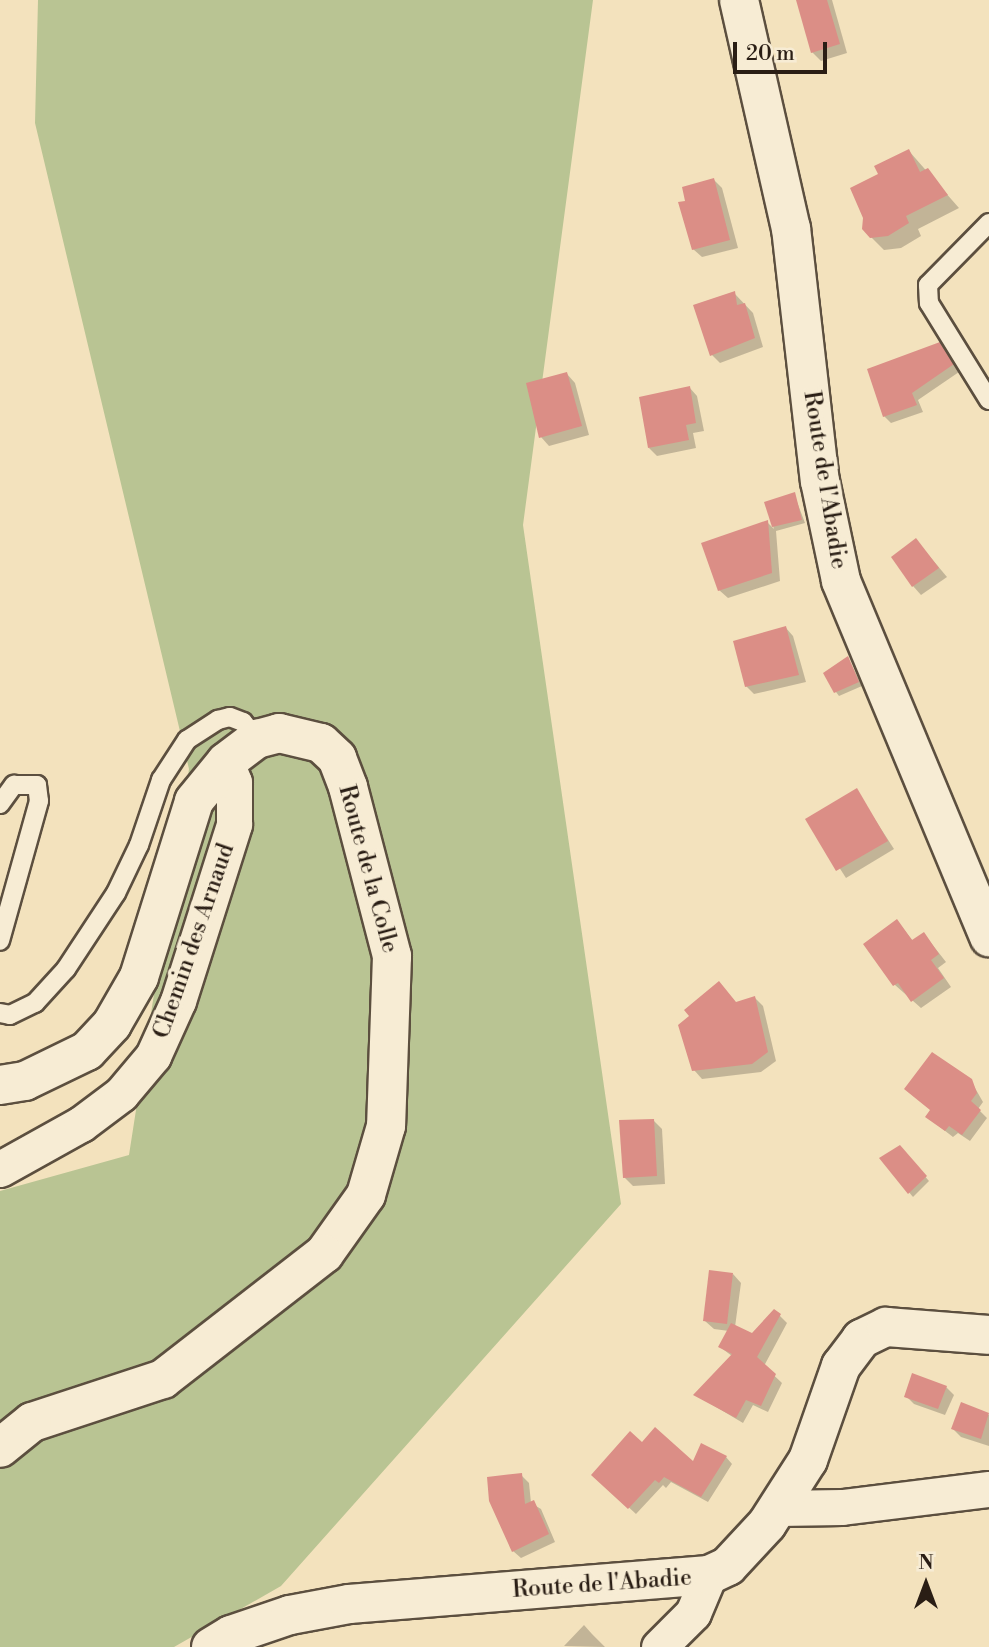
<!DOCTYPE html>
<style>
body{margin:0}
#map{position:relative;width:989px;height:1647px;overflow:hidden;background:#f3e2bd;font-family:"Libre Bodoni",serif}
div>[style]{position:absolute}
.green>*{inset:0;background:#b9c493}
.shadow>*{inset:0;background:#0003}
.building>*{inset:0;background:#db8e86}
.roads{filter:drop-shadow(2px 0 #5c4f3f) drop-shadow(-2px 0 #5c4f3f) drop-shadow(0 2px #5c4f3f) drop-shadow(0 -2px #5c4f3f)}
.lane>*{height:18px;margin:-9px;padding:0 9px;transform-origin:9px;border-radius:9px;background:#f7ecd4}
.street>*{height:35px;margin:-17.5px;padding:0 17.5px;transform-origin:17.5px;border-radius:17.5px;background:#f7ecd4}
.secondary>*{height:38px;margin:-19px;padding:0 19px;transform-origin:19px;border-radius:19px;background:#f7ecd4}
span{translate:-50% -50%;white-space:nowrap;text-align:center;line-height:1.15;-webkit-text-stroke:7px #f7ecd4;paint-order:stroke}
.street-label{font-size:23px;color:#2a1e15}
.north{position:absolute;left:891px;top:1549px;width:70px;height:70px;-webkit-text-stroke:5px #f7ecd4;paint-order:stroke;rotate:0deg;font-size:19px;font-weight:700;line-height:28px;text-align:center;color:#2a1e15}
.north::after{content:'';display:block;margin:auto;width:24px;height:32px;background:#2a1e15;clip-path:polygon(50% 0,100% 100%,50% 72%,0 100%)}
.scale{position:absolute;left:733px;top:42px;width:94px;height:32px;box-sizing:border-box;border:4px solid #2a1e15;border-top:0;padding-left:9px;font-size:21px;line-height:24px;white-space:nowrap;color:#2a1e15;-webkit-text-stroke:5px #f7ecd4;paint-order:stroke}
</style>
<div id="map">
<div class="green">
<div style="clip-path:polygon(38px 0,593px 0,523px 525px,621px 1204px,281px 1586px,174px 1647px,0 1647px,0 1191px,129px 1155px,189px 769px,35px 123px)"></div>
</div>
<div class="shadow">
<div style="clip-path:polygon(797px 0,832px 0,847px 53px,821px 61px,812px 52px)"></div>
<div style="clip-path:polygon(909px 151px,959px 208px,918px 229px,921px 236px,901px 248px,884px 250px,871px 237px,880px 175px)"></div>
<div style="clip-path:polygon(714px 180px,722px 188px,738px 248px,702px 257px,693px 249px,687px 202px)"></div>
<div style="clip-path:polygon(734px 293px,753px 313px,763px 347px,720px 363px,712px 355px)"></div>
<div style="clip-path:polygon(939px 344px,959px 372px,918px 400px,923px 412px,891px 423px,884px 416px)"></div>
<div style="clip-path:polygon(567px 374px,575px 383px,589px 435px,549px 446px,541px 437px)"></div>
<div style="clip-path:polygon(689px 387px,697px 396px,704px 431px,693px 433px,696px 448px,657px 456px,649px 448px)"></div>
<div style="clip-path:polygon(794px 494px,805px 523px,776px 531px,780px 581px,728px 598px,719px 590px,767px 522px,774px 529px,766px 503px)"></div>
<div style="clip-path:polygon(916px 540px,947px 577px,921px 595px,913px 586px)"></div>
<div style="clip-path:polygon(786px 628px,793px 636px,806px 682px,754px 694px,746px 686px)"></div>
<div style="clip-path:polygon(848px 658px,862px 686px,839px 696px,836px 692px)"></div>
<div style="clip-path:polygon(856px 790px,894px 849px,846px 878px,808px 819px)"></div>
<div style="clip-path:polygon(897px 921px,913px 941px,924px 934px,946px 962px,938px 968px,951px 987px,921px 1008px,895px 985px,865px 944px)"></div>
<div style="clip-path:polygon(755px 998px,763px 1006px,776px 1061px,761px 1072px,702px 1079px,694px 1070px,737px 1003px)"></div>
<div style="clip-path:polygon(971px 1081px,983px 1102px,978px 1109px,987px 1118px,970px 1141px,958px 1133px,953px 1137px,927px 1117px)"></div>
<div style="clip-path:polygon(653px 1120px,662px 1129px,665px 1184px,633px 1186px,624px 1177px)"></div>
<div style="clip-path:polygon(903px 1151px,929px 1181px,913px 1197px,881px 1159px)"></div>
<div style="clip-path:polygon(733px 1274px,741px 1283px,735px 1327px,752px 1335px,779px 1315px,787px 1323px,764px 1366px,782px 1383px,768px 1412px,753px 1405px,743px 1423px,696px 1395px,732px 1356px,720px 1347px,729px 1331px,714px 1329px,705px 1321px)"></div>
<div style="clip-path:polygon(946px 1387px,954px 1395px,945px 1415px,914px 1404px,906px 1396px)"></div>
<div style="clip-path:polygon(962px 1405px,989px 1415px,989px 1446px,961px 1437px,953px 1429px)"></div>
<div style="clip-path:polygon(642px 1444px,693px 1464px,726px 1457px,732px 1464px,708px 1502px,671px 1482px,666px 1488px,663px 1485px,636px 1514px,600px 1481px)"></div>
<div style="clip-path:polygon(521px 1475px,529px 1483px,531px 1503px,541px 1509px,555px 1542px,521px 1558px,513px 1551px)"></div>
<div style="clip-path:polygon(584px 1625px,592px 1634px,605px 1647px,564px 1646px)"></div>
</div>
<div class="building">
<div style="clip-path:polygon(796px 0,827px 0,840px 44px,811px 53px)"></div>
<div style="clip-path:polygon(909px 149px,920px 172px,928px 168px,948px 195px,906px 216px,909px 223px,888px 236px,870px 238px,862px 229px,863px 218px,850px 188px,878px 174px,874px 166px)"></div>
<div style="clip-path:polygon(714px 178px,730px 240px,692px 250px,678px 202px,685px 201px,682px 187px)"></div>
<div style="clip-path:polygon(735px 291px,737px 305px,745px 303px,755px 338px,710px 356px,693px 305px)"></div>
<div style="clip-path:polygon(940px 342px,954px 364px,912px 393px,917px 405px,883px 417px,867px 369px)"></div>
<div style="clip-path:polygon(567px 372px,582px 426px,539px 438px,526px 383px)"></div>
<div style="clip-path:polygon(690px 386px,696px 423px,686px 425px,689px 440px,648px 448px,639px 397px)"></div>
<div style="clip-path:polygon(795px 492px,802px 520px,772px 527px,764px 502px)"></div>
<div style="clip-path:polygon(768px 520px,772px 573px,718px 591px,701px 543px)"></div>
<div style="clip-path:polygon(916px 538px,939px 568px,912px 587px,891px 557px)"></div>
<div style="clip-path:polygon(786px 626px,799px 675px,745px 687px,733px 641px)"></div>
<div style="clip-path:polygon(848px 656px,859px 682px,834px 693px,823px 673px)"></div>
<div style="clip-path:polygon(857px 788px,888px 841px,836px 871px,805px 819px)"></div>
<div style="clip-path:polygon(897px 919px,912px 940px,924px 932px,939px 954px,931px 960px,944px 978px,911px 1002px,898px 983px,893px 986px,863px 944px)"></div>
<div style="clip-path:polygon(719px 981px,736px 1002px,755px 996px,768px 1052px,752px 1064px,692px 1071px,678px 1025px,689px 1016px,684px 1010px)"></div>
<div style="clip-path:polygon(932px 1052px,972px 1079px,977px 1093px,971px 1101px,981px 1110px,962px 1135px,949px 1126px,945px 1131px,925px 1117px,930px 1110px,904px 1089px)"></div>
<div style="clip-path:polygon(654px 1119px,657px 1176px,623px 1178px,619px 1120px)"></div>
<div style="clip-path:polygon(900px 1145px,927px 1176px,908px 1194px,879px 1158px)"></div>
<div style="clip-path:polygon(709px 1270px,733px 1273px,727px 1324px,703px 1321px)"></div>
<div style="clip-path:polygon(774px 1309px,781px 1314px,757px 1357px,776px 1374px,761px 1406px,746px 1400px,736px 1418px,693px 1395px,732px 1354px,718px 1347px,731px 1323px,752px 1333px)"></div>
<div style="clip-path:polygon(912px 1373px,947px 1386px,938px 1409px,904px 1397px)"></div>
<div style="clip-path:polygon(961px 1402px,989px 1413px,981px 1439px,951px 1429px)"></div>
<div style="clip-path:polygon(655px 1427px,693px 1461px,701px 1443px,727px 1456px,701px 1497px,664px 1477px,659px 1483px,655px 1480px,628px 1509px,591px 1475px,630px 1431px,642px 1442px)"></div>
<div style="clip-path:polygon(522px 1473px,525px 1504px,534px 1500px,549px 1534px,512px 1552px,489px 1501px,487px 1477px)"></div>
</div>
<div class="roads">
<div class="lane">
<div style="left:989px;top:223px;width:87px;rotate:134.5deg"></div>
<div style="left:928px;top:285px;width:18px;rotate:87deg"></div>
<div style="left:929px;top:303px;width:114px;rotate:58.3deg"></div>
<div style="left:0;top:804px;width:24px;rotate:-54deg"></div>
<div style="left:14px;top:785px;width:23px"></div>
<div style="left:37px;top:785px;width:16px;rotate:83deg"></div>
<div style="left:39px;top:801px;width:145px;rotate:105.6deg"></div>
<div style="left:0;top:1013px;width:10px;rotate:11deg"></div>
<div style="left:10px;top:1015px;width:28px;rotate:-26deg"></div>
<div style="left:35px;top:1003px;width:46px;rotate:-47.6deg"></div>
<div style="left:66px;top:969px;width:91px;rotate:-56.7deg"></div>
<div style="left:116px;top:893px;width:53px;rotate:-64.4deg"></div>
<div style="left:139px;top:845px;width:69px;rotate:-71.3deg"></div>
<div style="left:161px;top:780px;width:48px;rotate:-57deg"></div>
<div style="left:187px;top:740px;width:37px;rotate:-33deg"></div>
<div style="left:218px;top:720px;width:12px;rotate:-14deg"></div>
<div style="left:230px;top:717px;width:14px;rotate:21deg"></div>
<div style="left:243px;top:722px;width:22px;rotate:51deg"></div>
</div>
<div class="street">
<div style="left:0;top:1169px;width:93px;rotate:-29.1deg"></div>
<div style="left:81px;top:1124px;width:50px;rotate:-36.9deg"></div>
<div style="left:121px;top:1094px;width:50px;rotate:-49.9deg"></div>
<div style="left:153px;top:1056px;width:60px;rotate:-65.6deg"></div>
<div style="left:178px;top:1001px;width:186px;rotate:-72.4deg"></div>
<div style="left:234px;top:824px;width:42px;rotate:-90deg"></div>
<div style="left:234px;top:782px;width:22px;rotate:-112deg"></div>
<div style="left:778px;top:1508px;width:64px;rotate:-0.9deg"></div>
<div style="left:842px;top:1507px;width:148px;rotate:-7deg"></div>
<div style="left:659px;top:1647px;width:48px;rotate:-45deg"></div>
<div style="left:693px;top:1613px;width:41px;rotate:-67.2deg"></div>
</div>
<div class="secondary">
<div style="left:739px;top:0;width:234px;rotate:77.2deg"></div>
<div style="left:791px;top:228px;width:255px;rotate:83.5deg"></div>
<div style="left:820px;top:481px;width:102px;rotate:78.1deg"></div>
<div style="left:841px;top:581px;width:386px;rotate:67.4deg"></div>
<div style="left:0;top:1085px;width:25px;rotate:-9deg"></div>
<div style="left:25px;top:1081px;width:69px;rotate:-25.8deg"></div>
<div style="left:87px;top:1051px;width:37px;rotate:-47deg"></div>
<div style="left:112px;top:1024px;width:54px;rotate:-60.1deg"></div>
<div style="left:139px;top:977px;width:184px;rotate:-72.6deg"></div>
<div style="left:194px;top:801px;width:50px;rotate:-50.6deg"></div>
<div style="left:226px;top:762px;width:39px;rotate:-37deg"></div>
<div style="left:257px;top:739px;width:23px;rotate:-15deg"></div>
<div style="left:279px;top:733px;width:43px;rotate:13.4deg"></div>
<div style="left:321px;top:743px;width:22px;rotate:43deg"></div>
<div style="left:337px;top:758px;width:31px;rotate:69deg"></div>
<div style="left:348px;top:787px;width:175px;rotate:75.4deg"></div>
<div style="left:392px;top:956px;width:170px;rotate:92deg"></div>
<div style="left:386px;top:1126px;width:72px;rotate:106.2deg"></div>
<div style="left:366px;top:1195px;width:72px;rotate:125.4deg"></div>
<div style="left:324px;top:1254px;width:204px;rotate:142.2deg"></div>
<div style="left:163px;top:1379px;width:138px;rotate:161.8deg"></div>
<div style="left:32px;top:1422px;width:41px;rotate:140.9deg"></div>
<div style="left:211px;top:1647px;width:23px;rotate:-31deg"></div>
<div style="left:231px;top:1635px;width:62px;rotate:-18.7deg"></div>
<div style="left:290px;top:1615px;width:60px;rotate:-10.6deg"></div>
<div style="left:349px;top:1604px;width:361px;rotate:-4.6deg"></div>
<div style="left:709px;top:1575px;width:21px;rotate:-25deg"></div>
<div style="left:728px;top:1566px;width:57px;rotate:-47.1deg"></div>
<div style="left:767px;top:1524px;width:76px;rotate:-57.4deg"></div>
<div style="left:808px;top:1460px;width:100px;rotate:-70.7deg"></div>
<div style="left:841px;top:1366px;width:34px;rotate:-53deg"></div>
<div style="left:861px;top:1339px;width:28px;rotate:-26deg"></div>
<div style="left:886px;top:1327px;width:103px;rotate:4.4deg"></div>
</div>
</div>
<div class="street-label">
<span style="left:825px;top:480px;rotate:81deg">Route de l'Abadie</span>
<span style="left:368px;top:869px;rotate:75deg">Route de la Colle</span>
<span style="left:194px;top:941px;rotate:-71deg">Chemin des Arnaud</span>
<span style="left:602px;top:1584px;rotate:-4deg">Route de l'Abadie</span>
</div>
<div class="north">N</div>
<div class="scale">20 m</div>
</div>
